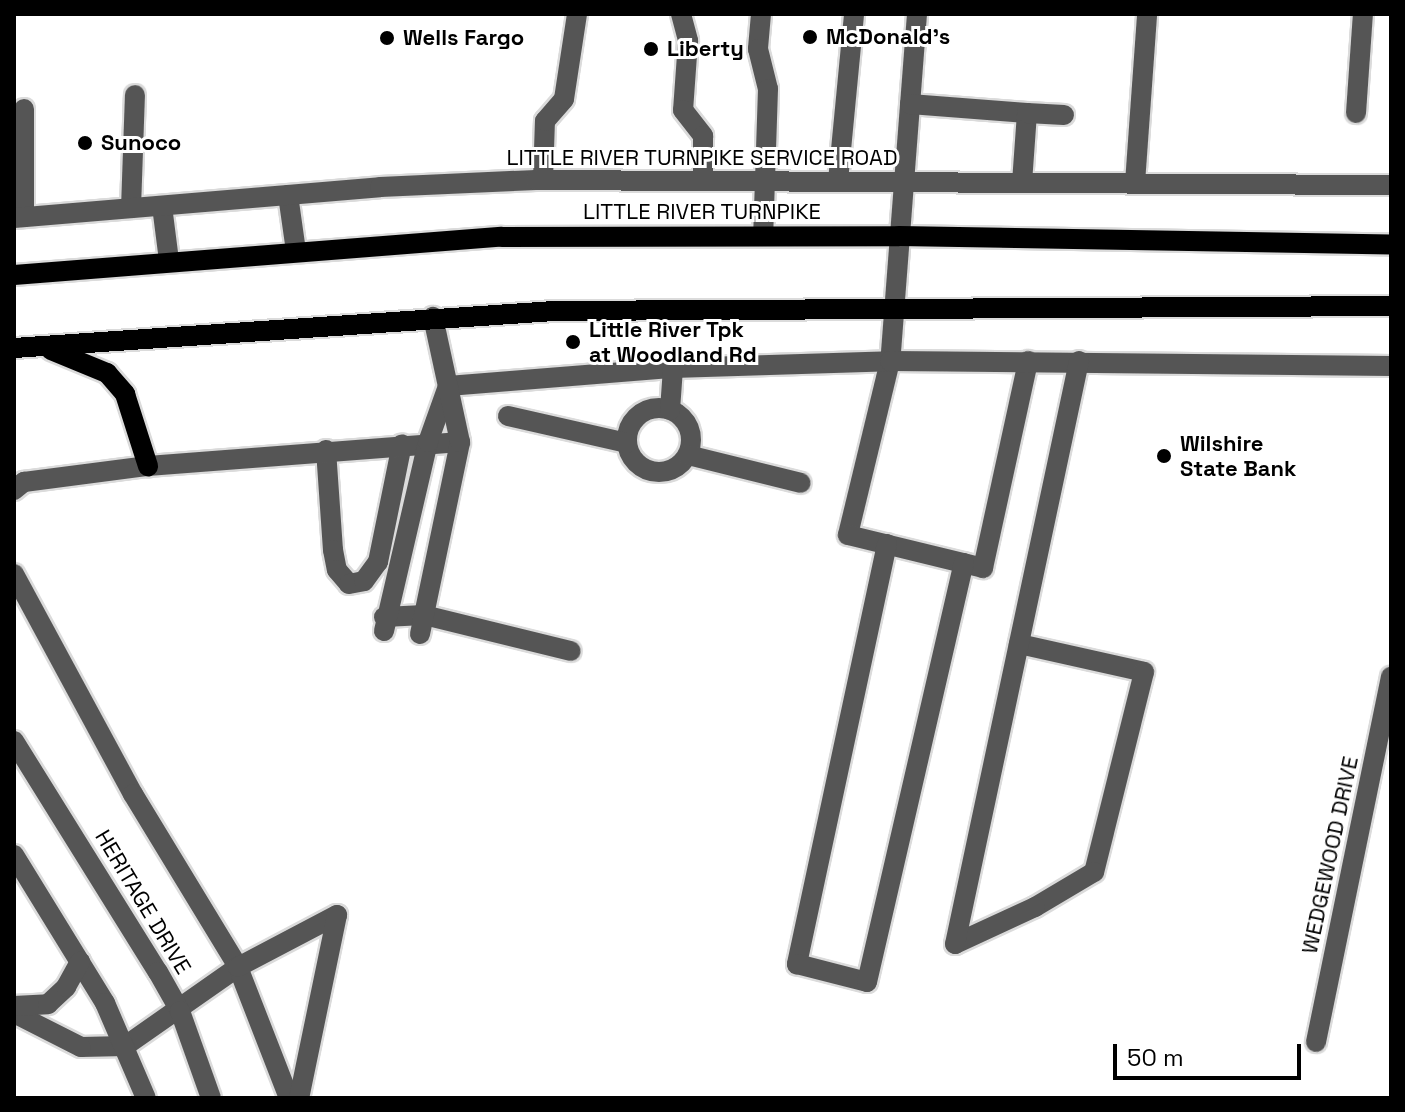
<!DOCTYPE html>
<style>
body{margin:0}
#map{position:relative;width:1405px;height:1112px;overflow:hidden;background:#fff;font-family:"Space Grotesk",sans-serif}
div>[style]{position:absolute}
.roads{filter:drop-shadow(2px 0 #dbdbdb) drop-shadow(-2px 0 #dbdbdb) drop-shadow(0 2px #dbdbdb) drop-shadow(0 -2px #dbdbdb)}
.minor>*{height:20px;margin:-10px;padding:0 10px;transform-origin:10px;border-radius:10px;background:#555}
.minor>.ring{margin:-10px;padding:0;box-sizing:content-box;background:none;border:20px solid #555;border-radius:50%}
.major>*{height:20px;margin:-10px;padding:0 10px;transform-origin:10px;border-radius:10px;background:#000}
.dots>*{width:22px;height:22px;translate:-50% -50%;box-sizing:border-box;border:4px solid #fff;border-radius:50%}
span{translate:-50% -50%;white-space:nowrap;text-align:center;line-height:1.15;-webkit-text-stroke:6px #fff;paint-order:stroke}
.poi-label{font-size:22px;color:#000;font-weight:700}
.left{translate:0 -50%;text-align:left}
.street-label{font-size:22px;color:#000}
.frame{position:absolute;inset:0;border:16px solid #000;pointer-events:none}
.scale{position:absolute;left:1113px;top:1044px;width:188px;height:36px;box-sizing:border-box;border:4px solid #000;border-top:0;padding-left:10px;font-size:24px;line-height:28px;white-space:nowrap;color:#000;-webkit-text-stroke:6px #fff;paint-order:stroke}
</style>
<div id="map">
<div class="roads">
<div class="minor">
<div style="left:681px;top:14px;width:28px;rotate:75deg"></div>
<div style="left:688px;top:41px;width:69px;rotate:94.1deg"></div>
<div style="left:683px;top:110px;width:33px;rotate:52deg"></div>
<div style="left:703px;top:136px;width:43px;rotate:90deg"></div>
<div style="left:761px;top:14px;width:35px;rotate:95deg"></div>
<div style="left:758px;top:49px;width:41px;rotate:76deg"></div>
<div style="left:768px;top:89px;width:147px;rotate:91.9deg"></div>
<div style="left:917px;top:14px;width:348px;rotate:94.4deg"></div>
<div style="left:890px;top:361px;width:179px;rotate:103.6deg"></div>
<div style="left:848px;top:535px;width:139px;rotate:13.7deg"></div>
<div style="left:983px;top:568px;width:212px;rotate:-77.7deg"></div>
<div style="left:910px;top:104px;width:117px;rotate:4.4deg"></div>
<div style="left:1027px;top:113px;width:69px;rotate:94.1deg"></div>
<div style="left:1027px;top:113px;width:37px;rotate:3deg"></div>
<div style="left:1356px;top:113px;width:99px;rotate:-86deg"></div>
<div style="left:543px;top:180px;width:59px;rotate:-88.1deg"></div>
<div style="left:545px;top:121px;width:29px;rotate:-49deg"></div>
<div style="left:564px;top:99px;width:86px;rotate:-81.3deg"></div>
<div style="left:838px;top:181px;width:168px;rotate:-84.5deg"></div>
<div style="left:1135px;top:183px;width:169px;rotate:-85.9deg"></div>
<div style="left:288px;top:195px;width:57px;rotate:81.9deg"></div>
<div style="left:162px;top:206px;width:55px;rotate:82.7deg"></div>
<div style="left:131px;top:208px;width:113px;rotate:-88deg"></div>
<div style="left:24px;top:217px;width:108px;rotate:-90deg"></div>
<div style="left:14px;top:218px;width:367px;rotate:-4.8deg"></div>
<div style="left:380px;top:187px;width:156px;rotate:-2.6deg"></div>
<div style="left:536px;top:180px;width:855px;rotate:0.34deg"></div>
<div style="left:448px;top:386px;width:226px;rotate:-4.6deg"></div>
<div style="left:673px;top:368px;width:217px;rotate:-1.8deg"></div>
<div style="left:890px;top:361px;width:501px;rotate:0.57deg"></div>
<div class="ring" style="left:627px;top:408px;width:44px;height:44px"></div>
<div style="left:670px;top:410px;width:42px;rotate:-85.9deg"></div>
<div style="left:508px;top:416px;width:122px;rotate:12.8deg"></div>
<div style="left:326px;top:450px;width:100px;rotate:86deg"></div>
<div style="left:333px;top:550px;width:20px;rotate:79deg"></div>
<div style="left:337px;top:570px;width:18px;rotate:49deg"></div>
<div style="left:349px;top:584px;width:15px;rotate:-11deg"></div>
<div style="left:364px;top:581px;width:24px;rotate:-54deg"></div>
<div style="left:378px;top:562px;width:120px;rotate:-78.5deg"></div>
<div style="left:688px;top:455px;width:116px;rotate:13.9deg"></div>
<div style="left:14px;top:490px;width:13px;rotate:-39deg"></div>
<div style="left:24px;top:482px;width:125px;rotate:-7.4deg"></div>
<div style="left:148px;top:466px;width:313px;rotate:-4.4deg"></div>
<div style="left:887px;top:544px;width:430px;rotate:102.1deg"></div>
<div style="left:797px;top:964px;width:72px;rotate:14.4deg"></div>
<div style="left:867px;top:982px;width:430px;rotate:-77deg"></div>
<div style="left:14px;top:574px;width:250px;rotate:61.6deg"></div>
<div style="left:133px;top:794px;width:202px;rotate:58.7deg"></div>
<div style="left:238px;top:967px;width:138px;rotate:145deg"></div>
<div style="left:125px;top:1046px;width:44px;rotate:178.7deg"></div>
<div style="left:81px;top:1047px;width:75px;rotate:-153.1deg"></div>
<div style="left:384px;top:617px;width:40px;rotate:-2.9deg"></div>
<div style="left:424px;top:615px;width:151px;rotate:13.8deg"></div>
<div style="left:384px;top:631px;width:194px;rotate:-76.9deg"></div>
<div style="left:428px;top:442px;width:59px;rotate:-70.3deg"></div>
<div style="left:420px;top:634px;width:196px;rotate:-78.2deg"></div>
<div style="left:460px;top:442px;width:128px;rotate:-102.2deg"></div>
<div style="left:1019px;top:644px;width:128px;rotate:12.6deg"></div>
<div style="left:1144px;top:672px;width:206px;rotate:104deg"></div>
<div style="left:1094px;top:872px;width:69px;rotate:149.3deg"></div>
<div style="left:1035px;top:907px;width:88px;rotate:155.2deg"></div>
<div style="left:955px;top:944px;width:596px;rotate:-77.99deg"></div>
<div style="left:14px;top:741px;width:272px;rotate:58.1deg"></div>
<div style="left:158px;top:972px;width:45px;rotate:60.6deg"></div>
<div style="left:180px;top:1011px;width:92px;rotate:70.4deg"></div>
<div style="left:14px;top:855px;width:174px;rotate:58.4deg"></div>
<div style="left:105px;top:1003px;width:103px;rotate:66.7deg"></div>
<div style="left:14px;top:1006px;width:34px;rotate:-3deg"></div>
<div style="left:48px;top:1004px;width:25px;rotate:-43deg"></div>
<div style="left:66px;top:987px;width:29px;rotate:-61deg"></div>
<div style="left:1316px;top:1042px;width:373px;rotate:-78.4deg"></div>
<div style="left:289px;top:1098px;width:141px;rotate:-111.3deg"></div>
<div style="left:238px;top:967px;width:112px;rotate:-27.7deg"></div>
<div style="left:337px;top:915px;width:187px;rotate:101.7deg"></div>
</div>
<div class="major">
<div style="left:14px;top:275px;width:489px;rotate:-4.5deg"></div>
<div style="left:502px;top:237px;width:397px;rotate:-0.1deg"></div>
<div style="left:899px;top:236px;width:492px;rotate:1deg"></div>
<div style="left:14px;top:348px;width:541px;rotate:-3.92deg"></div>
<div style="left:554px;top:311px;width:837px;rotate:-0.34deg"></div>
<div style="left:51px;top:350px;width:61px;rotate:22.3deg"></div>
<div style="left:107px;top:373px;width:28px;rotate:49deg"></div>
<div style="left:125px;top:394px;width:76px;rotate:72.3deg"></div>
</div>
</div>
<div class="dots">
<div style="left:810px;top:37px;background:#000"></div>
<div style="left:387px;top:38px;background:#000"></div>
<div style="left:651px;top:49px;background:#000"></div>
<div style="left:85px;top:143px;background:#000"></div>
<div style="left:573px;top:342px;background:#000"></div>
<div style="left:1164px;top:456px;background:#000"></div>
</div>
<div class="poi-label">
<span class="left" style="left:826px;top:37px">McDonald's</span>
<span class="left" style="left:403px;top:38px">Wells Fargo</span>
<span class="left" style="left:667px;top:49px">Liberty</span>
<span class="left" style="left:101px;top:143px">Sunoco</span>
<span class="left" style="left:589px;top:342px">Little River Tpk<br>at Woodland Rd</span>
<span class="left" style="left:1180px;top:456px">Wilshire<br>State Bank</span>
</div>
<div class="street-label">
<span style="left:702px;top:158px">LITTLE RIVER TURNPIKE SERVICE ROAD</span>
<span style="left:702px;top:212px">LITTLE RIVER TURNPIKE</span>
<span style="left:1330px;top:855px;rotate:-78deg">WEDGEWOOD DRIVE</span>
<span style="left:143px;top:902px;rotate:59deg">HERITAGE DRIVE</span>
</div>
<div class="frame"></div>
<div class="scale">50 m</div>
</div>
